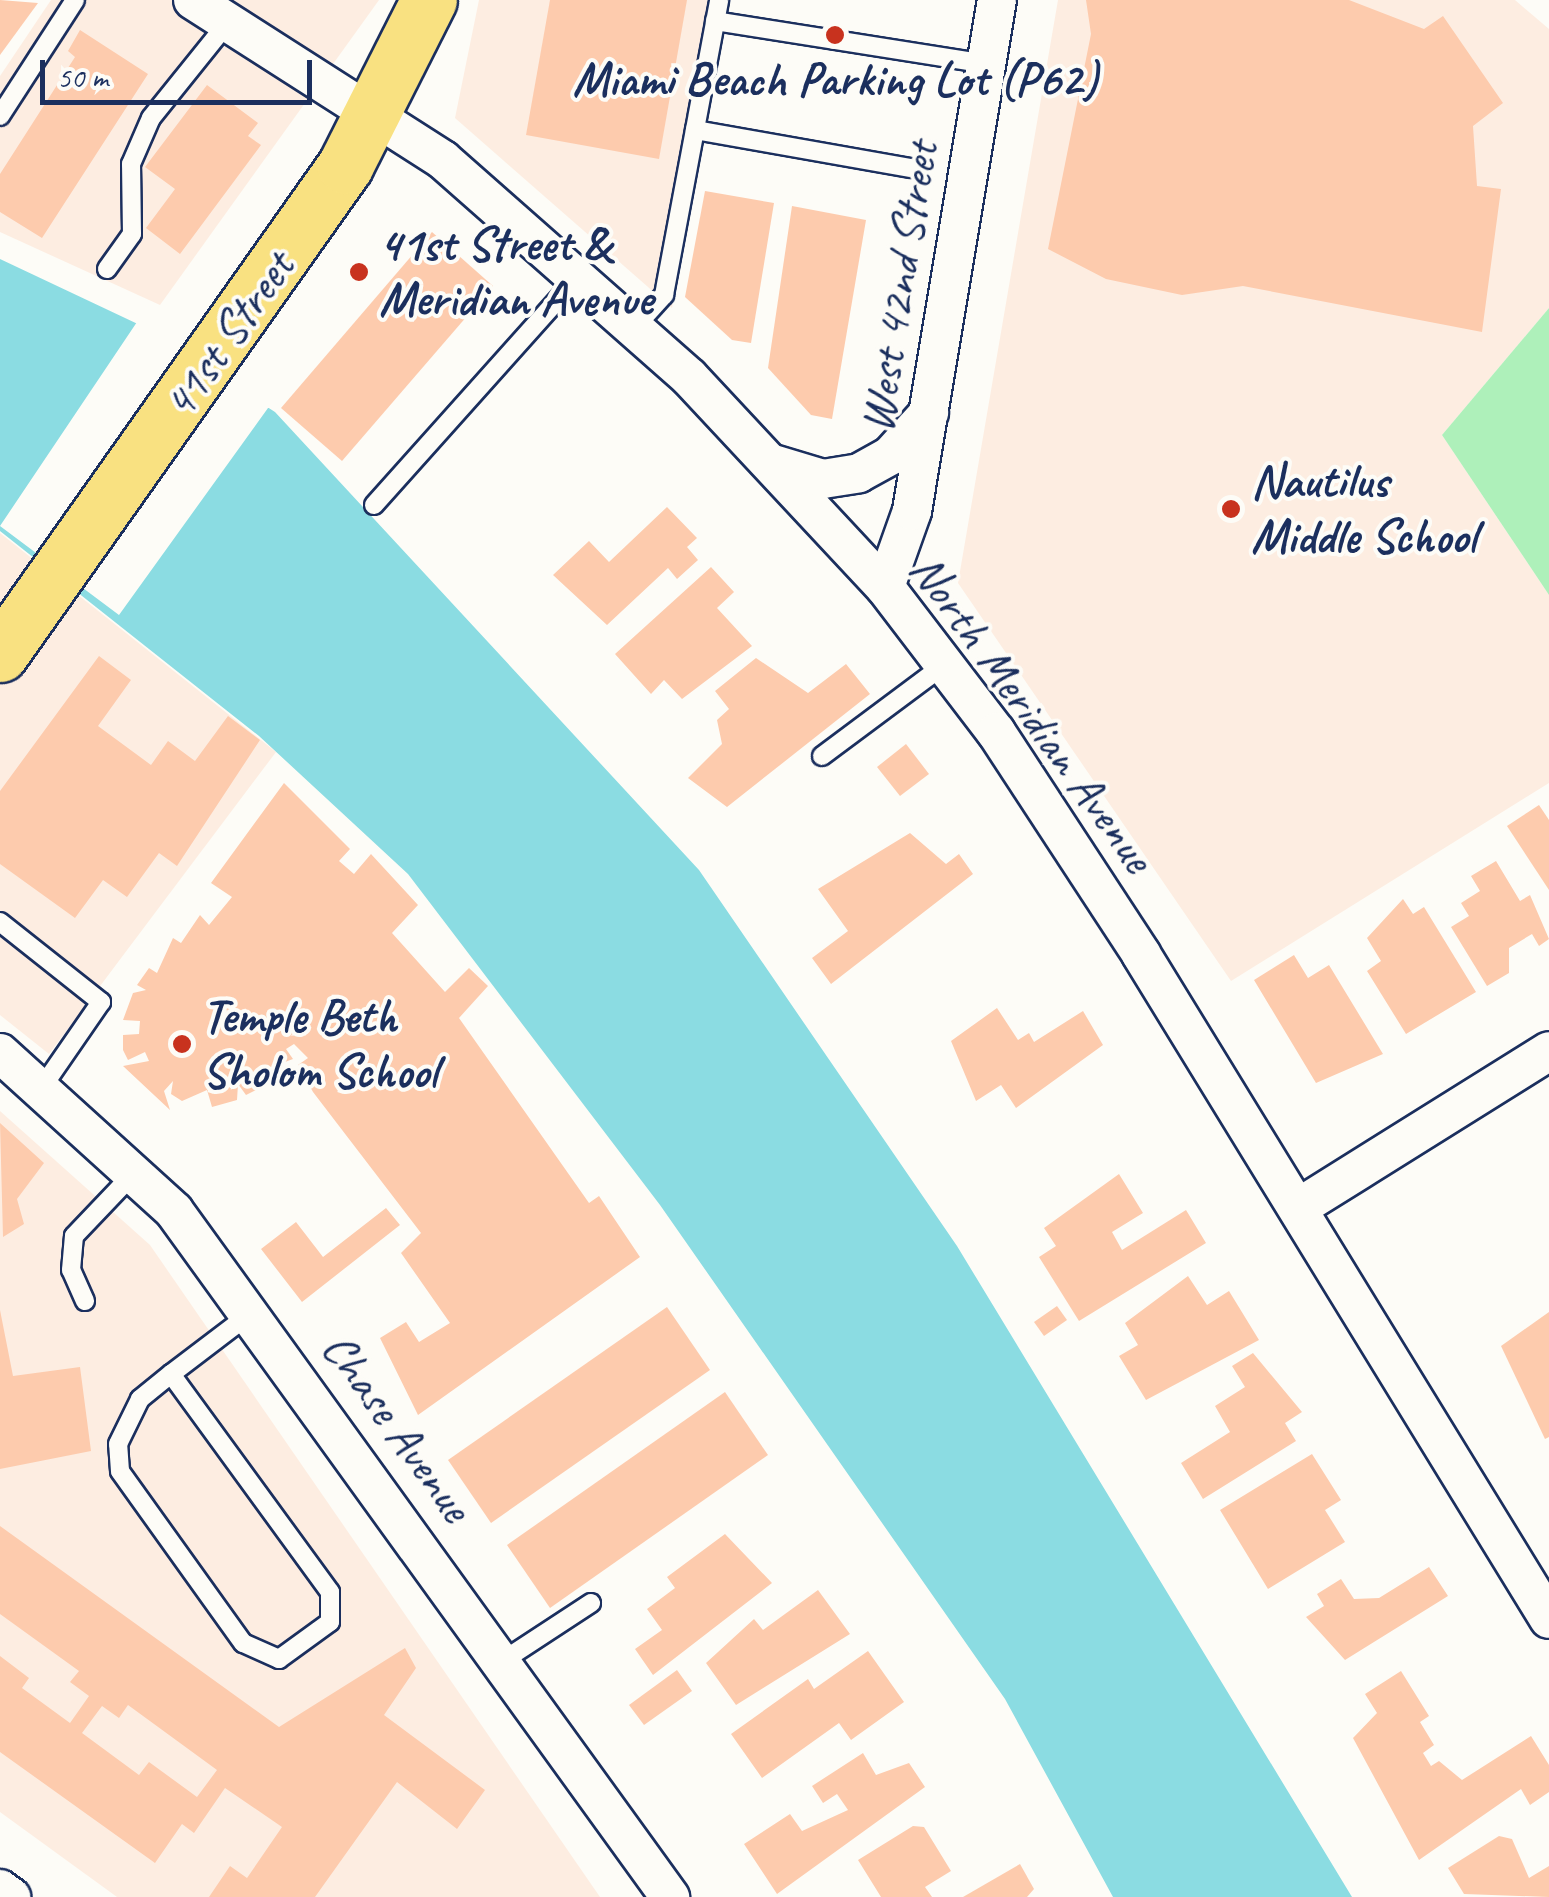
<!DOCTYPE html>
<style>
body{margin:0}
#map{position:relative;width:1549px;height:1897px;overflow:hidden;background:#fdfcf7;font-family:Caveat,sans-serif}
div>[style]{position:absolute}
.built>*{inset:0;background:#fdede1}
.green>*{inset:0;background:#aef0ba}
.water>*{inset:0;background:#8bdce2}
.pier>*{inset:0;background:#fdfcf7}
.building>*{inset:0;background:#fdcbad}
.roads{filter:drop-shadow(2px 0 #1b2f5e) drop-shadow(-2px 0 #1b2f5e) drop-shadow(0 2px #1b2f5e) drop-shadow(0 -2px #1b2f5e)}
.lane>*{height:18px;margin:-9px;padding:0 9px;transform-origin:9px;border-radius:9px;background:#fdfcf7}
.street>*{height:38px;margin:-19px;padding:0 19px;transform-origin:19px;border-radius:19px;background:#fdfcf7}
.primary>*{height:55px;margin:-27.5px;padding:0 27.5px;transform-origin:27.5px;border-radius:27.5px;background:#f9e181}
.dots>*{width:28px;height:28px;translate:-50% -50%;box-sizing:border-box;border:5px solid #fdfcf7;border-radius:50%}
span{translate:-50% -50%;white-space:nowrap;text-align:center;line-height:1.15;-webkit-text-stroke:8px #fdfcf7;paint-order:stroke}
.poi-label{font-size:48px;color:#1b2f5e;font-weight:700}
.left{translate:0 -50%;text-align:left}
.street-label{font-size:48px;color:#1b2f5e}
.scale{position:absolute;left:40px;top:60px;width:272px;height:45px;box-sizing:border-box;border:5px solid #1b2f5e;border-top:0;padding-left:12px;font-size:30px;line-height:35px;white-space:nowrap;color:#1b2f5e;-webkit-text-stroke:8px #fdfcf7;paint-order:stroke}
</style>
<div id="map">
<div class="built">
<div style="clip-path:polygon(51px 0,379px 0,160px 305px,0 232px,0 76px)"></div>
<div style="clip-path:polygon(479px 0,728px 0,672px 308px,455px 118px)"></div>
<div style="clip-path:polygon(1058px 0,1515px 0,1549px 29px,1549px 308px,1442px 435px,1549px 595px,1549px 783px,1231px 981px,958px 583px)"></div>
<div style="clip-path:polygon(0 533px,276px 752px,49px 1054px,0 1015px)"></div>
<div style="clip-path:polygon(0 1111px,150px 1245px,600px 1897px,117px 1897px,0 1812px)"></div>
</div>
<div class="green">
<div style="clip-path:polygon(1549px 308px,1549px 595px,1442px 435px)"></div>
</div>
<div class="water">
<div style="clip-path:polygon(0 259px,142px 326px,275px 412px,699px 870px,957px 1246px,1352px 1897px,1113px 1897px,1005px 1699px,660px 1205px,408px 874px,259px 736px,0 531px)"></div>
</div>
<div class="pier">
<div style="clip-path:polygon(139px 319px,277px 407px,268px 408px,119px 615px,0 526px)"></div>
</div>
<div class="building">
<div style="clip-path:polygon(0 0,38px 3px,0 55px)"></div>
<div style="clip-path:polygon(550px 0,687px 0,659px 159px,526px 135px)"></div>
<div style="clip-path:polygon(1086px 0,1349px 0,1424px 29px,1443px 16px,1503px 103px,1473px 126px,1477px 186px,1501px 189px,1482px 332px,1243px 286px,1182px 295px,1106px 279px,1048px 249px,1091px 34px)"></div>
<div style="clip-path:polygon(80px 30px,148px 74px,42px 238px,0 212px,0 174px,75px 57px,68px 51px)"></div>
<div style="clip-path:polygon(207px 85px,258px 123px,248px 136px,261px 145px,180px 254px,146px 228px,175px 189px,145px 167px)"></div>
<div style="clip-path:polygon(705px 191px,774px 203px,751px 343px,732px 340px,685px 297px)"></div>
<div style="clip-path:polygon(792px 206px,866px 220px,832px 419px,811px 415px,768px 368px)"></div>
<div style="clip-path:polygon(432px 232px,493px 286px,342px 461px,281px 408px)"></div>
<div style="clip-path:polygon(667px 507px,697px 538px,687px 547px,698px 560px,677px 579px,668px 568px,607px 625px,553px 575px,589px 541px,609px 562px)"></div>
<div style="clip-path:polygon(711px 567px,734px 592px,717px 608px,752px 646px,682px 699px,664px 680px,651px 694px,615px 654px)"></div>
<div style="clip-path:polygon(99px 656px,131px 680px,98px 726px,151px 765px,168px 741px,195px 761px,228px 716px,260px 740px,177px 866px,159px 853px,127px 897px,103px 880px,75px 918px,0 864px,0 791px)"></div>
<div style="clip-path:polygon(756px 658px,808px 693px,846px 664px,870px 694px,727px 807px,688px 778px,722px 744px,717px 720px,729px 709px,715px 691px)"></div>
<div style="clip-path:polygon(906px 744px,929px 774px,900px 796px,877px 767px)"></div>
<div style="clip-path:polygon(284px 783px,350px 849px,339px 861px,354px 874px,371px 854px,418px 905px,392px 933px,445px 992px,469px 968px,488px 986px,459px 1018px,589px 1203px,599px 1196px,640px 1257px,418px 1415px,380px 1338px,406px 1322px,419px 1342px,450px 1323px,401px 1253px,421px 1233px,313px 1092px,298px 1065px,308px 1058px,294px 1044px,286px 1049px,293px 1059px,266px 1069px,264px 1086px,246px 1095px,238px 1084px,237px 1100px,212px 1107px,207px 1090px,182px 1101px,171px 1094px,173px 1081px,164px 1091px,170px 1110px,123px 1066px,149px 1061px,145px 1052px,128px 1060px,123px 1050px,123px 1035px,139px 1034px,140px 1021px,123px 1020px,133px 993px,146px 990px,137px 985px,149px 968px,157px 973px,173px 938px,181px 943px,200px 915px,209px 925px,232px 897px,211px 883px)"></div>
<div style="clip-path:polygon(1539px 805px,1549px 820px,1549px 890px,1507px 826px)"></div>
<div style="clip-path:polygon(910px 833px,946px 864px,959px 854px,973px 874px,831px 984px,812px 958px,848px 931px,818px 889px)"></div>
<div style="clip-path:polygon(1496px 861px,1520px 901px,1530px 895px,1549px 939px,1539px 946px,1532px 934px,1509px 948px,1509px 973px,1487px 986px,1451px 927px,1469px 916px,1461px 903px,1480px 891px,1471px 876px)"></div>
<div style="clip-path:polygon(1403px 899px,1413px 914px,1424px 907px,1476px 992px,1406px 1034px,1367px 971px,1381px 961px,1367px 938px)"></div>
<div style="clip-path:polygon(1294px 955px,1308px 978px,1329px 965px,1383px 1054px,1316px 1083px,1254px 980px)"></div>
<div style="clip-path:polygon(997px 1008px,1018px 1040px,1029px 1033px,1034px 1042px,1083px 1011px,1103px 1045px,1016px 1108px,1001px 1085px,976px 1101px,951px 1041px)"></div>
<div style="clip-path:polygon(0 1123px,44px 1163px,17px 1199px,24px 1224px,3px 1237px)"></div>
<div style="clip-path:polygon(1119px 1174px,1143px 1213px,1112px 1232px,1122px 1250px,1186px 1210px,1206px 1243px,1079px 1321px,1039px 1257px,1056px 1246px,1044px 1228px)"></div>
<div style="clip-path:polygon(386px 1208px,400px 1225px,302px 1302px,261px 1249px,296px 1222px,323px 1257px)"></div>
<div style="clip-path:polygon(1188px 1276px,1207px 1305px,1229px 1291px,1259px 1340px,1146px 1400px,1119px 1356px,1138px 1345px,1125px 1323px)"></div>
<div style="clip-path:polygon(1057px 1306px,1067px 1320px,1044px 1336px,1034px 1322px)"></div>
<div style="clip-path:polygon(667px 1307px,710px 1370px,491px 1523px,448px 1460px)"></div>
<div style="clip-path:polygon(0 1310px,13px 1376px,80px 1367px,91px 1451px,0 1469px)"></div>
<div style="clip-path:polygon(1549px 1312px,1549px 1437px,1545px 1439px,1501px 1346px)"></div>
<div style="clip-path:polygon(1253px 1353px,1302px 1412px,1285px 1423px,1296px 1441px,1203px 1499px,1181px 1463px,1230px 1432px,1215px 1406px,1245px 1387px,1232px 1366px)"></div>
<div style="clip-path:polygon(725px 1392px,768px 1455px,550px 1608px,507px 1545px)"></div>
<div style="clip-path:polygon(1312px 1454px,1341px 1500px,1325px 1510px,1345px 1542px,1268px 1589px,1220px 1510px)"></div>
<div style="clip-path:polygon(evenodd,0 1526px,279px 1727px,405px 1648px,416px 1668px,384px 1715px,485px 1790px,457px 1829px,397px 1782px,315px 1897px,209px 1897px,230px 1866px,247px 1878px,282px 1827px,225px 1788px,194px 1833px,182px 1824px,155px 1863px,0 1752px,0 1656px,29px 1678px,22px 1688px,70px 1723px,89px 1696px,70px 1682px,79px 1671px,0 1614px,0 1526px,128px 1705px,217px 1770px,197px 1797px,149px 1762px,139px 1775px,82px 1733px,102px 1706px,119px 1718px,128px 1705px)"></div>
<div style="clip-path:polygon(725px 1534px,772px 1583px,653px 1675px,635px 1649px,662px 1630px,647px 1609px,675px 1588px,667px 1577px)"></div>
<div style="clip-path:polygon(1429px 1567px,1448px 1596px,1345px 1660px,1306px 1617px,1324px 1606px,1317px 1594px,1341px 1579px,1354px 1599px,1379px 1598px)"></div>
<div style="clip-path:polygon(818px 1590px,850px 1634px,736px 1705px,706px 1663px,754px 1619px,763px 1630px)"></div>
<div style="clip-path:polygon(868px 1651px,904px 1702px,851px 1740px,839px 1723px,762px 1778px,731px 1734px,808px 1679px,814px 1689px)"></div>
<div style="clip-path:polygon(677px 1670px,692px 1691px,644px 1725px,629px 1705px)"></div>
<div style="clip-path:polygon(1401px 1671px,1429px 1716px,1420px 1722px,1434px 1745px,1423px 1753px,1431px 1766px,1439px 1761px,1462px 1780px,1531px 1736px,1549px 1765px,1549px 1792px,1530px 1805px,1521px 1789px,1419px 1860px,1353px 1738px,1377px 1713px,1365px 1694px)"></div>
<div style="clip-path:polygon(863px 1753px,876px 1775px,909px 1763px,925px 1787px,777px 1894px,744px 1844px,790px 1814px,802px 1831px,848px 1810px,837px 1794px,823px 1803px,812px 1786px)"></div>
<div style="clip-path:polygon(913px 1826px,924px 1827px,951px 1871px,925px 1887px,932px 1897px,881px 1897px,858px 1860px)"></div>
<div style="clip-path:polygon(1499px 1836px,1512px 1839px,1529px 1878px,1549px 1866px,1549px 1897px,1464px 1894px,1448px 1868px)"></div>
<div style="clip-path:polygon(1020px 1864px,1034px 1889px,1027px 1897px,963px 1897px)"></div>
</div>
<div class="roads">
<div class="lane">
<div style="left:715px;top:21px;width:275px;rotate:9deg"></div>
<div style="left:0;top:116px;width:138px;rotate:-57.1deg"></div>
<div style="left:695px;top:130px;width:219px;rotate:10deg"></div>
<div style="left:107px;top:269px;width:43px;rotate:-54.5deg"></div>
<div style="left:132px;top:234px;width:70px;rotate:-90.8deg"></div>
<div style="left:131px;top:164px;width:50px;rotate:-66.5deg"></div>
<div style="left:151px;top:118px;width:124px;rotate:-51.2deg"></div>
<div style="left:634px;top:328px;width:45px;rotate:-47.7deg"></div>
<div style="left:664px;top:295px;width:300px;rotate:-79.4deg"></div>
<div style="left:374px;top:505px;width:306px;rotate:-48.2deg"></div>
<div style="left:822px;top:756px;width:152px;rotate:-36.7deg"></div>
<div style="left:0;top:922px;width:129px;rotate:38.4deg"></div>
<div style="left:101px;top:1002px;width:102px;rotate:124.6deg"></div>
<div style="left:85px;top:1301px;width:34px;rotate:-114deg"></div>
<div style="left:71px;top:1270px;width:34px;rotate:-85deg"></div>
<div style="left:74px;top:1236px;width:88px;rotate:-46.4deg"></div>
<div style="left:171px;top:1374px;width:270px;rotate:53.9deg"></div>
<div style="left:330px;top:1592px;width:30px;rotate:90deg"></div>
<div style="left:330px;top:1622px;width:63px;rotate:144deg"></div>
<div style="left:279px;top:1659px;width:39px;rotate:-156deg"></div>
<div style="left:243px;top:1643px;width:211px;rotate:-125.6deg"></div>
<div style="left:120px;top:1471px;width:27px;rotate:-94deg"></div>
<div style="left:118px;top:1444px;width:50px;rotate:-63.9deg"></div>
<div style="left:140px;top:1399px;width:40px;rotate:-39deg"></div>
<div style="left:171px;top:1374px;width:101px;rotate:-37.3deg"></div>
<div style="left:504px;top:1660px;width:104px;rotate:-33.2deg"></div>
</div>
<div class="street">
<div style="left:193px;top:0;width:297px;rotate:32.6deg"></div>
<div style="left:443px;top:160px;width:328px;rotate:41.4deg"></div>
<div style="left:689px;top:377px;width:287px;rotate:47deg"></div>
<div style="left:885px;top:587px;width:183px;rotate:52.6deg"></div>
<div style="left:996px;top:732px;width:265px;rotate:56.8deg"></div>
<div style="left:1141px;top:954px;width:780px;rotate:58.47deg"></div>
<div style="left:773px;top:464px;width:52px;rotate:16.7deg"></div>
<div style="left:823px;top:479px;width:36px;rotate:-9deg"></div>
<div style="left:859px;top:473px;width:37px;rotate:-29deg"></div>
<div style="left:891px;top:455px;width:57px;rotate:-47.9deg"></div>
<div style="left:885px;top:587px;width:81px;rotate:-70.4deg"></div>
<div style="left:912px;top:511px;width:518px;rotate:-80.56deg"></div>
<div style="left:0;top:1053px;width:235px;rotate:42.2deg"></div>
<div style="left:174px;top:1211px;width:847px;rotate:54.13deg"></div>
<div style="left:1298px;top:1208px;width:296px;rotate:-32deg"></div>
<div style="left:0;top:1889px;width:14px;rotate:36deg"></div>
</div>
<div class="primary">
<div style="left:0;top:654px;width:598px;rotate:-54.74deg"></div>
<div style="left:345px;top:166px;width:186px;rotate:-63.2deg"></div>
</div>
</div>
<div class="dots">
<div style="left:835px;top:35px;background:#c8321e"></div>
<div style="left:359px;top:272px;background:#c8321e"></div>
<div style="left:1231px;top:509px;background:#c8321e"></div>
<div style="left:182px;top:1044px;background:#c8321e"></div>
</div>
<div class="poi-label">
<span style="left:835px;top:80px">Miami Beach Parking Lot (P62)</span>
<span class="left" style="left:379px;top:272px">41st Street &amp;<br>Meridian Avenue</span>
<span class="left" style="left:1251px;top:509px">Nautilus<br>Middle School</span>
<span class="left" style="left:202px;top:1044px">Temple Beth<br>Sholom School</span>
</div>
<div class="street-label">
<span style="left:899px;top:287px;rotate:-81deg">West 42nd Street</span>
<span style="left:228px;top:335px;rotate:-55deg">41st Street</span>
<span style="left:1032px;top:713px;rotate:54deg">North Meridian Avenue</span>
<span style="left:397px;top:1427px;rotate:54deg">Chase Avenue</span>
</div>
<div class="scale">50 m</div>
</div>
